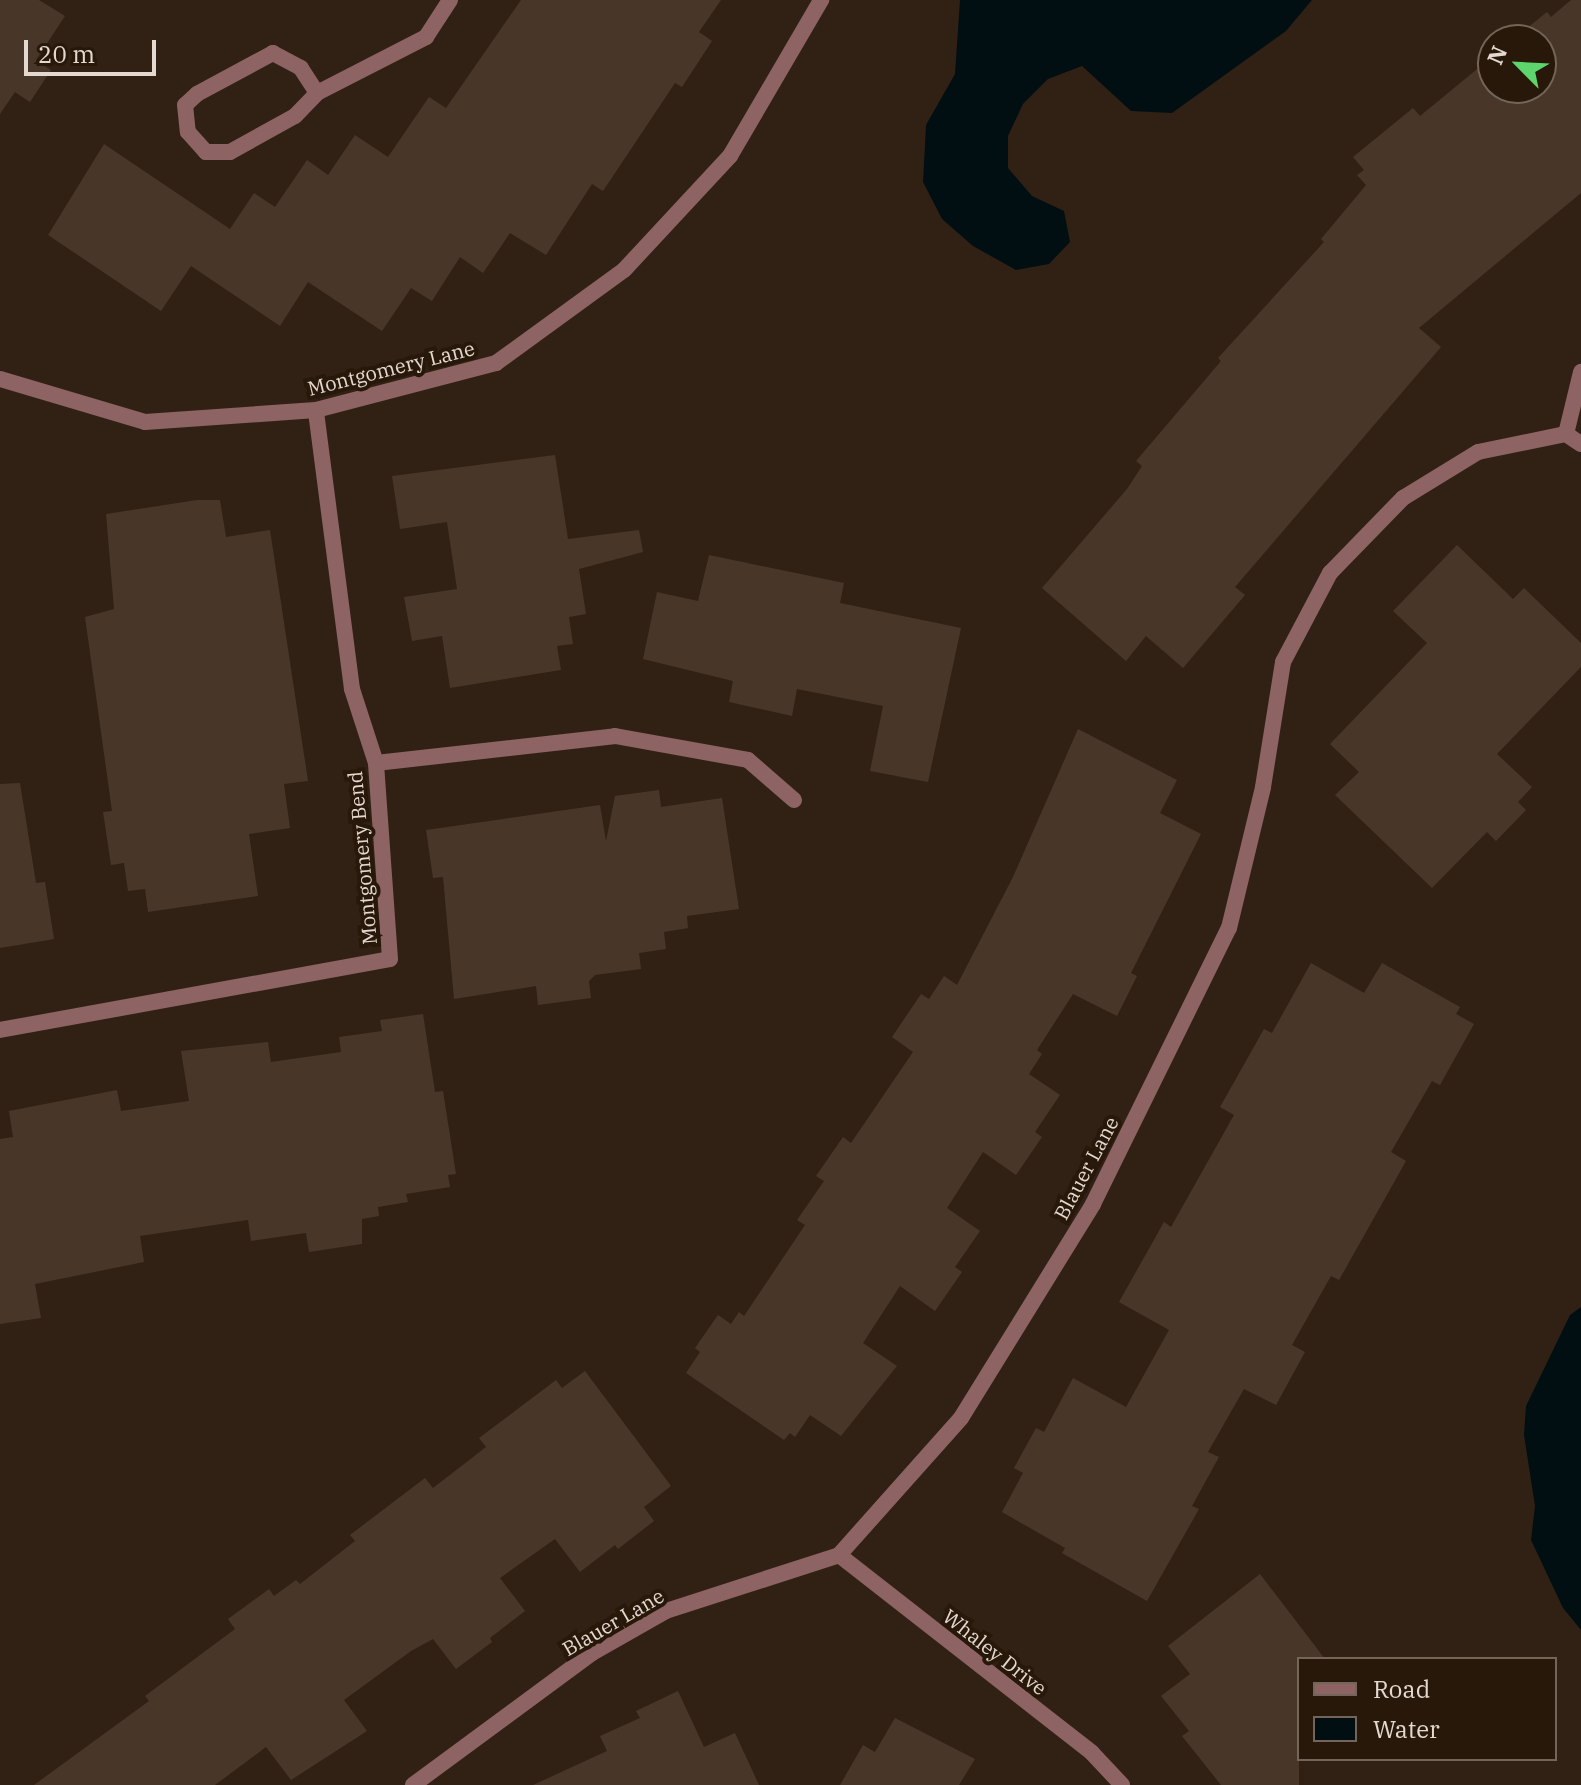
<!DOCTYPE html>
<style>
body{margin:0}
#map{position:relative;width:1581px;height:1785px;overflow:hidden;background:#312114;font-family:"IBM Plex Serif",serif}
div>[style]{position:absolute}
.water>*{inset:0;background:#010f13}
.building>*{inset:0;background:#483729}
.service>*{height:16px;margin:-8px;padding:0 8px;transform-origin:8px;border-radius:8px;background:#8e6363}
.minor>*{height:16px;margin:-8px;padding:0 8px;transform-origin:8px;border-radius:8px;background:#8e6363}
span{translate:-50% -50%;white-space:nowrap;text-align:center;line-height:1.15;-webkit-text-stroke:8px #27180a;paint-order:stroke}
.street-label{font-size:20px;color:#e4d9d0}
.legend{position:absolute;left:1297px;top:1657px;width:260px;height:104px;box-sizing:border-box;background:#27180a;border:2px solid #736559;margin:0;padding:10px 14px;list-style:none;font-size:24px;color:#e4d9d0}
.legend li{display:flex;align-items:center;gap:16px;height:40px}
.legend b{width:40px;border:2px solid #736559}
.north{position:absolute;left:1477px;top:24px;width:80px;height:80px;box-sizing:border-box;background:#27180a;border:2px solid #736559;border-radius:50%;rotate:294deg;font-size:22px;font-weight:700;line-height:32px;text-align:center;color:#e4d9d0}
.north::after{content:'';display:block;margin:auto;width:28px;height:36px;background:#5dd56c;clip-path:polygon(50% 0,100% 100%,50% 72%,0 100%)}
.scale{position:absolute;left:24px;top:40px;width:132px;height:36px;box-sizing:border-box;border:4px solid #e4d9d0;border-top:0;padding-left:10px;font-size:24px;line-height:28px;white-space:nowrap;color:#e4d9d0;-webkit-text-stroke:6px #27180a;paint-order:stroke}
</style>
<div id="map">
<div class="water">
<div style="clip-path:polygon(960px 0,1312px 0,1286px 31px,1172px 113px,1131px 111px,1082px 66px,1048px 79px,1023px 104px,1008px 136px,1008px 168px,1032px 196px,1064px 211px,1070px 242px,1049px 264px,1016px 270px,973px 246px,942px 219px,923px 182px,926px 125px,955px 74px)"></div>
<div style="clip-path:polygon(1581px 1307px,1581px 1630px,1563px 1608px,1531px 1540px,1535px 1506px,1524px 1435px,1526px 1406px,1570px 1315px)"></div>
</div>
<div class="building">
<div style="clip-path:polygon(0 0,39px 0,65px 16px,36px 60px,51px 70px,30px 102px,15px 92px,0 114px)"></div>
<div style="clip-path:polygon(521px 0,721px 0,699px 32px,712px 41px,682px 87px,675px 83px,603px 191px,592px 184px,546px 255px,510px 233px,483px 273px,460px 257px,432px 301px,411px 288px,382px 331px,308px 282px,280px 326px,191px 266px,161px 311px,48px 235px,104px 144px,230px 229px,254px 193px,275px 207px,307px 160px,328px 175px,355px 135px,388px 157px,429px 97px,446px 108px)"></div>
<div style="clip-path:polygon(1571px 0,1581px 0,1581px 193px,1419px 328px,1441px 347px,1235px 587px,1245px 595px,1183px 668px,1146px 636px,1126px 661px,1042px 588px,1127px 489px,1142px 466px,1136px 461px,1221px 361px,1218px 358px,1324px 242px,1321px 239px,1366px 185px,1357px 175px,1364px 170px,1353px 157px,1413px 108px,1420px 116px,1493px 56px,1493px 88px,1541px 88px,1541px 40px,1512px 40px,1547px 12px,1551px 17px)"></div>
<div style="clip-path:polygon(555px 455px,568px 539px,639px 530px,643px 552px,579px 569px,586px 614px,569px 617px,573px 644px,557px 646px,561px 670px,450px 688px,442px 636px,412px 641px,404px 597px,457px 589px,447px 522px,400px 529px,392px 476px)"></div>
<div style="clip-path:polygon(197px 500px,220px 500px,226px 537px,270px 530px,308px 781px,284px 784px,290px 828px,249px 834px,258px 896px,148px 912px,145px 889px,128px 891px,124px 863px,111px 865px,103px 812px,112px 811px,85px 617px,114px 609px,106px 514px)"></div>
<div style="clip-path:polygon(1457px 545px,1513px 599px,1524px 588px,1581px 643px,1581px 667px,1497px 754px,1532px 787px,1518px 802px,1526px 810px,1496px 841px,1487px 832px,1432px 888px,1335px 795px,1359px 772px,1330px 744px,1427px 643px,1393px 611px)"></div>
<div style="clip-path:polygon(709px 555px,844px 583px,840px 603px,961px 628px,928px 782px,870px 771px,883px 706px,797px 689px,792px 716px,729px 702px,733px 681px,643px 659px,657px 592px,698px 601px)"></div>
<div style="clip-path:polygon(1078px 729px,1177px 780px,1160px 813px,1201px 834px,1131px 973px,1137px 976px,1117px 1016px,1073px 994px,1037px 1050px,1042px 1054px,1029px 1074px,1060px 1095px,1035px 1132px,1042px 1137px,1016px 1175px,983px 1152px,947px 1208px,980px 1231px,955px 1267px,962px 1272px,935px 1311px,900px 1286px,863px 1343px,897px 1366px,841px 1436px,810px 1415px,795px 1437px,790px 1433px,784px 1440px,686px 1373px,700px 1352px,695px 1348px,718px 1315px,731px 1324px,739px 1312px,744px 1316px,805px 1225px,797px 1220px,824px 1181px,816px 1176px,843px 1137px,851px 1143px,913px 1052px,892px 1037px,921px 994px,929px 999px,944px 976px,957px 985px,1013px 877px)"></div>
<div style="clip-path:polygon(20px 783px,36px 883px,45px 882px,54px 939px,0 948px,0 784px)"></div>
<div style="clip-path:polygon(659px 790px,661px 807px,722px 798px,739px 909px,687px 916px,688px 928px,664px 932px,666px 949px,639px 953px,641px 969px,595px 975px,589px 981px,591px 998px,538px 1005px,536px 986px,454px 999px,443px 877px,433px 878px,426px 830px,600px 805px,606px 841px,615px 796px)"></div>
<div style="clip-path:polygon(1311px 963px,1364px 993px,1382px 963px,1460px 1007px,1456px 1014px,1474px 1024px,1440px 1085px,1432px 1081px,1391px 1152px,1406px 1161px,1339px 1280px,1331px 1276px,1292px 1345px,1305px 1352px,1276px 1405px,1244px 1389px,1208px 1452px,1219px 1457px,1192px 1506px,1199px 1509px,1147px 1601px,1062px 1553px,1065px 1548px,1002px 1512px,1023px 1473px,1014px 1468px,1036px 1428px,1044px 1432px,1073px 1378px,1126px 1407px,1169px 1330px,1119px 1302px,1164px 1222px,1171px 1227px,1234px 1115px,1220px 1107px,1264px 1029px,1272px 1033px)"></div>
<div style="clip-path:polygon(423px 1014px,435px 1092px,443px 1091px,456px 1174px,448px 1175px,450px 1187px,406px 1194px,408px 1202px,378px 1207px,379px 1216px,362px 1219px,362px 1244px,309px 1252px,306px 1233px,251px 1241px,248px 1220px,140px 1236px,144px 1262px,35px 1284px,41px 1318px,0 1324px,0 1139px,13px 1137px,9px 1111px,117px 1090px,121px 1111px,189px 1101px,181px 1051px,268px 1042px,271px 1062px,341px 1052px,339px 1037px,382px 1031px,380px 1020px)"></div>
<div style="clip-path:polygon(585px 1371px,671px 1486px,644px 1507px,654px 1521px,618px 1549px,615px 1545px,580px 1572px,555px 1539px,500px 1578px,525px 1611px,490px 1638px,492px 1642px,456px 1669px,433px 1639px,411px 1651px,344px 1700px,367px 1731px,291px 1780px,266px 1747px,215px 1785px,34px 1785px,149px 1701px,145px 1696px,235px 1629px,228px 1619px,269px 1589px,274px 1596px,296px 1580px,300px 1584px,355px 1541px,350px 1535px,425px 1478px,433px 1488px,486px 1447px,479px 1438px,556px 1380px,562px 1388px)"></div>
<div style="clip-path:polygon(1260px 1574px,1325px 1659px,1299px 1659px,1299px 1785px,1221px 1785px,1182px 1736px,1189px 1731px,1161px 1696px,1190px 1674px,1168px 1646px)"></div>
<div style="clip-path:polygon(678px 1691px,704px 1747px,735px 1733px,759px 1785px,533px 1785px,607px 1751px,600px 1736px,640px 1718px,636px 1711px)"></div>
<div style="clip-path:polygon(895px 1718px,975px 1759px,959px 1785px,840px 1785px,863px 1745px,875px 1752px)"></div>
</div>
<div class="service">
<div style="left:376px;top:763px;width:241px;rotate:-6.4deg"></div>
<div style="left:615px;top:736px;width:135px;rotate:10.2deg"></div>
<div style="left:748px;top:760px;width:61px;rotate:41deg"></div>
</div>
<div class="minor">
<div style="left:317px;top:93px;width:30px;rotate:-123deg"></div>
<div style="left:301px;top:68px;width:32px;rotate:-152deg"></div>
<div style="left:273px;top:53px;width:86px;rotate:151.7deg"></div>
<div style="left:197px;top:94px;width:16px;rotate:137deg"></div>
<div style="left:185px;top:105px;width:27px;rotate:84deg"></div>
<div style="left:188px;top:132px;width:27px;rotate:48deg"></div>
<div style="left:206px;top:152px;width:24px"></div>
<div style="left:230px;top:152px;width:74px;rotate:-29deg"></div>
<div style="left:295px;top:116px;width:32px;rotate:-46deg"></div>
<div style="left:317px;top:93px;width:123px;rotate:-27.2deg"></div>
<div style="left:426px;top:37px;width:44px;rotate:-57deg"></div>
<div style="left:0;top:379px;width:151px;rotate:16.5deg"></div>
<div style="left:145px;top:422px;width:171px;rotate:-4deg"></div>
<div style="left:316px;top:410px;width:186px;rotate:-14.6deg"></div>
<div style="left:496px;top:363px;width:158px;rotate:-36deg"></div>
<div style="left:624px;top:270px;width:156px;rotate:-47.1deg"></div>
<div style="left:730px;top:156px;width:181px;rotate:-59.7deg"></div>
<div style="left:1566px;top:434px;width:64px;rotate:-76.4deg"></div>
<div style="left:0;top:1030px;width:396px;rotate:-10.3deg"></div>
<div style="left:390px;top:959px;width:196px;rotate:-94.1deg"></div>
<div style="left:376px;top:763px;width:78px;rotate:-108deg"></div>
<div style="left:352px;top:689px;width:281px;rotate:-97.4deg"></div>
<div style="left:839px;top:1555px;width:321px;rotate:38deg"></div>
<div style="left:1092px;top:1753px;width:44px;rotate:46.8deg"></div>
<div style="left:413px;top:1785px;width:222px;rotate:-36.4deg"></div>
<div style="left:592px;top:1653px;width:85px;rotate:-29.6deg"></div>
<div style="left:666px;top:1611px;width:182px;rotate:-17.9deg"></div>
<div style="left:839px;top:1555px;width:183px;rotate:-48.3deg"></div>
<div style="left:961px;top:1418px;width:251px;rotate:-58.3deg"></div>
<div style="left:1093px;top:1204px;width:308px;rotate:-63.8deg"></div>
<div style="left:1229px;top:928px;width:145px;rotate:-76.4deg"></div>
<div style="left:1263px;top:787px;width:127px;rotate:-80.9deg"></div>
<div style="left:1283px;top:662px;width:101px;rotate:-62.2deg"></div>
<div style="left:1330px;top:573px;width:105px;rotate:-45.8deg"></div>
<div style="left:1403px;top:498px;width:88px;rotate:-31.5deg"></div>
<div style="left:1478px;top:452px;width:90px;rotate:-11.6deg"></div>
<div style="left:1566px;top:434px;width:18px;rotate:34deg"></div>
</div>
<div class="street-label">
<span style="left:391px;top:368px;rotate:-14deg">Montgomery Lane</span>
<span style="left:362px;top:858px;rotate:-95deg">Montgomery Bend</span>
<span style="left:1086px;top:1168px;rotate:-62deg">Blauer Lane</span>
<span style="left:613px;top:1622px;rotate:-30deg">Blauer Lane</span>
<span style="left:995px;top:1652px;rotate:38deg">Whaley Drive</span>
</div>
<ul class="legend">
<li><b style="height:10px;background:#8e6363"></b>Road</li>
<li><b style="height:22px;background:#010f13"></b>Water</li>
</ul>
<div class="north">N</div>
<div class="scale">20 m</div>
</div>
